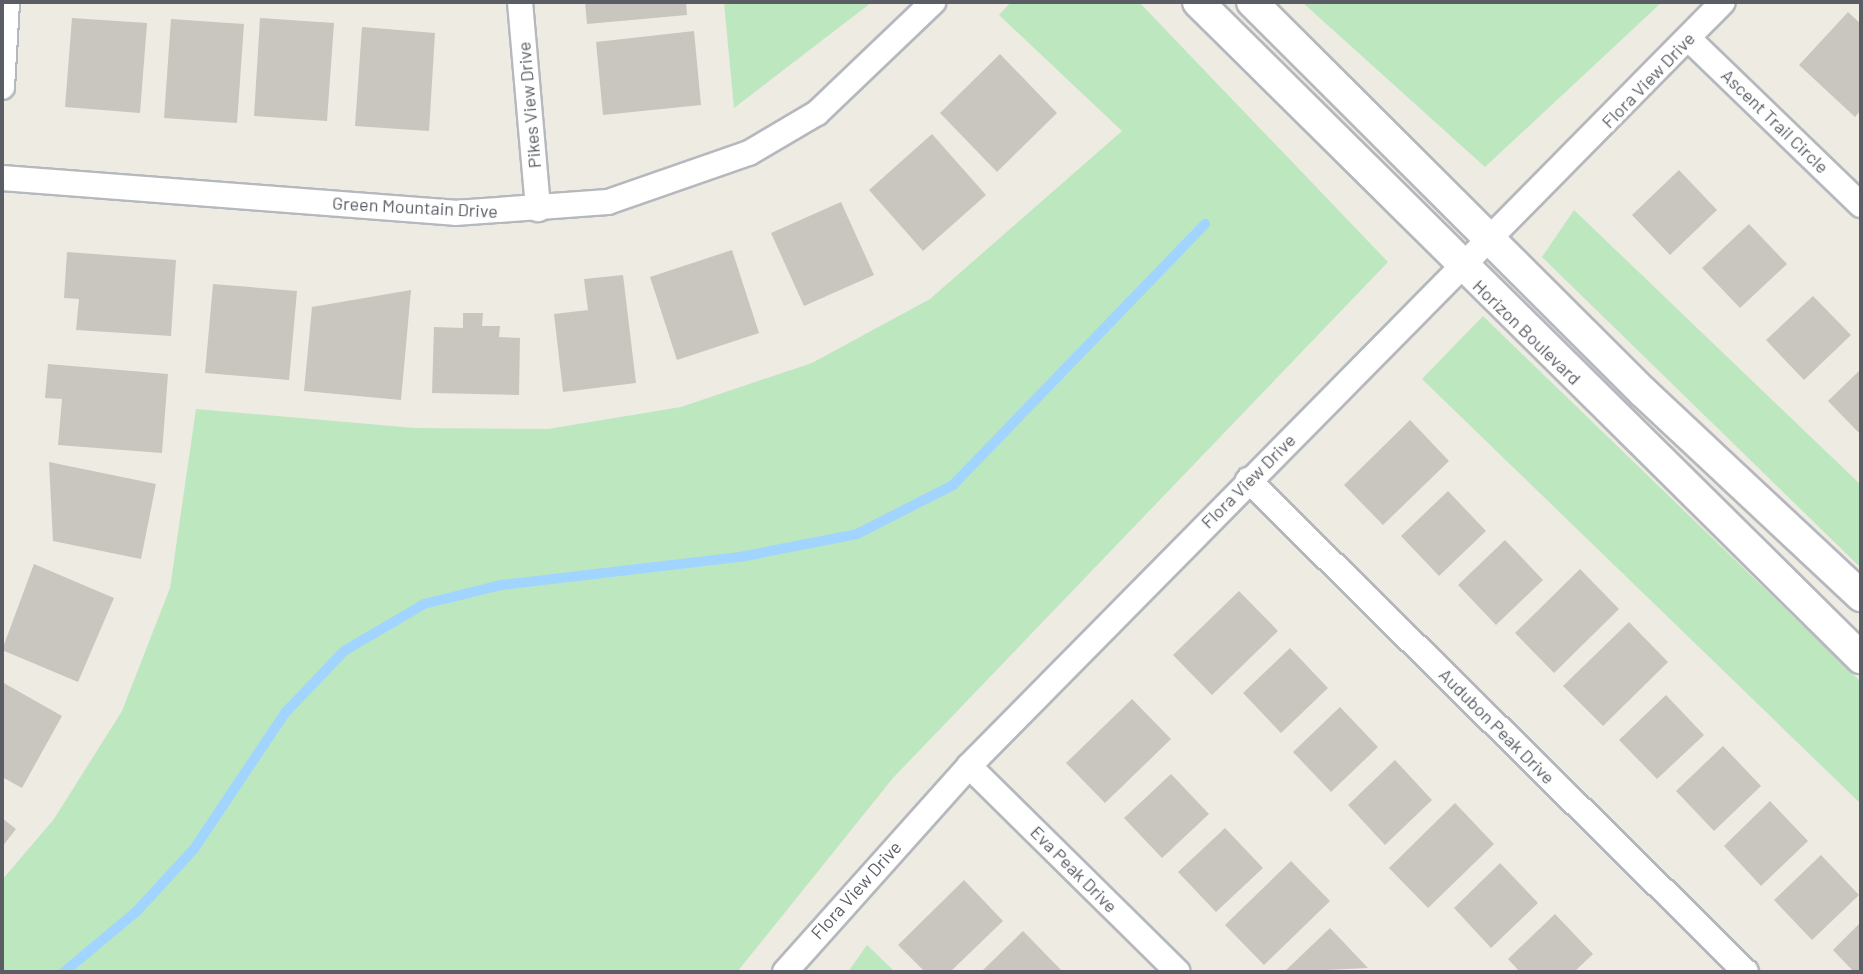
<!DOCTYPE html>
<style>
body{margin:0}
#map{position:relative;width:1863px;height:974px;overflow:hidden;background:#eeebe2;font-family:Barlow,sans-serif}
div>[style]{position:absolute}
.green>*{inset:0;background:#bde7be}
.stream>*{height:10px;margin:-5px;padding:0 5px;transform-origin:5px;border-radius:5px;background:#a1d5ff}
.building>*{inset:0;background:#c9c6bf}
.roads{filter:drop-shadow(2px 0 #b5b8bd) drop-shadow(-2px 0 #b5b8bd) drop-shadow(0 2px #b5b8bd) drop-shadow(0 -2px #b5b8bd)}
.minor>*{height:24px;margin:-12px;padding:0 12px;transform-origin:12px;border-radius:12px;background:#fff}
.tertiary>*{height:30px;margin:-15px;padding:0 15px;transform-origin:15px;border-radius:15px;background:#fff}
span{translate:-50% -50%;white-space:nowrap;text-align:center;line-height:1.15;-webkit-text-stroke:7px #fff;paint-order:stroke}
.street-label{font-size:18px;color:#5a5e64}
.frame{position:absolute;inset:0;border:4px solid #5a5e64;pointer-events:none}
</style>
<div id="map">
<div class="green">
<div style="clip-path:polygon(724px 2px,872px 2px,734px 108px)"></div>
<div style="clip-path:polygon(1011px 2px,1139px 2px,1388px 262px,893px 778px,737px 972px,2px 972px,2px 880px,54px 819px,122px 711px,170px 588px,196px 409px,415px 428px,548px 429px,681px 407px,812px 363px,930px 299px,1122px 131px,999px 15px)"></div>
<div style="clip-path:polygon(1302px 2px,1662px 2px,1485px 167px)"></div>
<div style="clip-path:polygon(1574px 210px,1861px 485px,1861px 568px,1542px 257px)"></div>
<div style="clip-path:polygon(1483px 316px,1861px 682px,1861px 804px,1422px 379px)"></div>
<div style="clip-path:polygon(867px 945px,895px 972px,848px 972px)"></div>
</div>
<div class="stream">
<div style="left:64px;top:972px;width:95px;rotate:-39.9deg"></div>
<div style="left:137px;top:911px;width:84px;rotate:-47.4deg"></div>
<div style="left:194px;top:849px;width:164px;rotate:-56.2deg"></div>
<div style="left:285px;top:713px;width:86px;rotate:-46.4deg"></div>
<div style="left:344px;top:651px;width:93px;rotate:-30.4deg"></div>
<div style="left:424px;top:604px;width:79px;rotate:-13.9deg"></div>
<div style="left:501px;top:585px;width:241px;rotate:-6.7deg"></div>
<div style="left:740px;top:557px;width:119px;rotate:-11.1deg"></div>
<div style="left:857px;top:534px;width:108px;rotate:-27deg"></div>
<div style="left:953px;top:485px;width:363px;rotate:-46deg"></div>
</div>
<div class="building">
<div style="clip-path:polygon(585px 2px,686px 2px,687px 15px,587px 24px)"></div>
<div style="clip-path:polygon(1848px 12px,1861px 24px,1861px 110px,1855px 117px,1799px 65px)"></div>
<div style="clip-path:polygon(72px 18px,147px 23px,140px 113px,65px 107px)"></div>
<div style="clip-path:polygon(260px 18px,334px 23px,327px 121px,254px 116px)"></div>
<div style="clip-path:polygon(171px 19px,244px 24px,237px 123px,164px 118px)"></div>
<div style="clip-path:polygon(362px 27px,435px 33px,429px 131px,355px 126px)"></div>
<div style="clip-path:polygon(694px 31px,701px 105px,603px 115px,596px 42px)"></div>
<div style="clip-path:polygon(1000px 54px,1057px 113px,997px 172px,940px 113px)"></div>
<div style="clip-path:polygon(932px 134px,986px 195px,923px 251px,869px 190px)"></div>
<div style="clip-path:polygon(1679px 170px,1717px 210px,1670px 255px,1632px 215px)"></div>
<div style="clip-path:polygon(841px 202px,874px 275px,804px 306px,771px 233px)"></div>
<div style="clip-path:polygon(1749px 224px,1787px 264px,1740px 308px,1702px 268px)"></div>
<div style="clip-path:polygon(732px 250px,759px 333px,677px 360px,650px 277px)"></div>
<div style="clip-path:polygon(67px 252px,176px 260px,171px 336px,76px 330px,79px 299px,64px 298px)"></div>
<div style="clip-path:polygon(623px 275px,636px 383px,563px 392px,554px 314px,588px 310px,584px 279px)"></div>
<div style="clip-path:polygon(213px 284px,297px 291px,289px 380px,205px 373px)"></div>
<div style="clip-path:polygon(411px 290px,401px 400px,304px 391px,312px 307px)"></div>
<div style="clip-path:polygon(1813px 296px,1851px 335px,1804px 380px,1766px 340px)"></div>
<div style="clip-path:polygon(463px 313px,483px 313px,482px 326px,500px 326px,499px 337px,520px 338px,519px 395px,432px 393px,434px 327px,463px 328px)"></div>
<div style="clip-path:polygon(48px 364px,168px 374px,162px 453px,58px 445px,62px 399px,45px 398px)"></div>
<div style="clip-path:polygon(1861px 369px,1861px 435px,1828px 401px)"></div>
<div style="clip-path:polygon(1410px 420px,1449px 461px,1383px 525px,1344px 485px)"></div>
<div style="clip-path:polygon(49px 462px,156px 484px,141px 559px,53px 541px)"></div>
<div style="clip-path:polygon(1448px 491px,1486px 531px,1439px 576px,1401px 536px)"></div>
<div style="clip-path:polygon(1505px 540px,1543px 580px,1496px 625px,1458px 585px)"></div>
<div style="clip-path:polygon(34px 564px,114px 598px,78px 682px,2px 650px)"></div>
<div style="clip-path:polygon(1580px 569px,1619px 609px,1554px 673px,1515px 633px)"></div>
<div style="clip-path:polygon(1239px 591px,1278px 631px,1212px 695px,1173px 655px)"></div>
<div style="clip-path:polygon(1629px 622px,1668px 662px,1603px 726px,1563px 686px)"></div>
<div style="clip-path:polygon(1290px 648px,1328px 688px,1281px 733px,1243px 693px)"></div>
<div style="clip-path:polygon(2px 682px,62px 716px,22px 788px,2px 777px)"></div>
<div style="clip-path:polygon(1666px 695px,1704px 735px,1657px 779px,1619px 740px)"></div>
<div style="clip-path:polygon(1132px 699px,1171px 739px,1105px 803px,1066px 763px)"></div>
<div style="clip-path:polygon(1340px 707px,1378px 747px,1331px 792px,1293px 752px)"></div>
<div style="clip-path:polygon(1723px 746px,1761px 786px,1714px 831px,1676px 791px)"></div>
<div style="clip-path:polygon(1395px 760px,1432px 800px,1385px 845px,1348px 805px)"></div>
<div style="clip-path:polygon(1171px 774px,1209px 814px,1162px 858px,1124px 818px)"></div>
<div style="clip-path:polygon(1770px 801px,1808px 841px,1761px 886px,1724px 846px)"></div>
<div style="clip-path:polygon(1455px 803px,1494px 844px,1428px 908px,1389px 868px)"></div>
<div style="clip-path:polygon(2px 818px,16px 829px,2px 847px)"></div>
<div style="clip-path:polygon(1225px 828px,1263px 868px,1216px 912px,1178px 872px)"></div>
<div style="clip-path:polygon(1821px 855px,1859px 895px,1812px 940px,1774px 900px)"></div>
<div style="clip-path:polygon(1291px 861px,1330px 901px,1264px 965px,1225px 925px)"></div>
<div style="clip-path:polygon(1500px 863px,1538px 903px,1491px 948px,1454px 908px)"></div>
<div style="clip-path:polygon(964px 880px,1003px 921px,950px 972px,925px 972px,898px 945px)"></div>
<div style="clip-path:polygon(1555px 914px,1593px 954px,1574px 972px,1520px 972px,1508px 959px)"></div>
<div style="clip-path:polygon(1861px 922px,1861px 972px,1854px 972px,1833px 950px)"></div>
<div style="clip-path:polygon(1330px 928px,1368px 968px,1284px 972px)"></div>
<div style="clip-path:polygon(1023px 931px,1062px 971px,981px 972px)"></div>
</div>
<div class="roads">
<div class="minor">
<div style="left:520px;top:2px;width:208px;rotate:85deg"></div>
<div style="left:1689px;top:39px;width:239px;rotate:44deg"></div>
<div style="left:2px;top:87px;width:85px;rotate:-86.6deg"></div>
<div style="left:2px;top:178px;width:454px;rotate:4.4deg"></div>
<div style="left:455px;top:213px;width:153px;rotate:-4.1deg"></div>
<div style="left:608px;top:202px;width:149px;rotate:-19.2deg"></div>
<div style="left:749px;top:153px;width:79px;rotate:-30.5deg"></div>
<div style="left:817px;top:113px;width:161px;rotate:-43.7deg"></div>
<div style="left:1248px;top:480px;width:700px;rotate:44.65deg"></div>
<div style="left:969px;top:766px;width:293px;rotate:44.6deg"></div>
<div style="left:785px;top:972px;width:276px;rotate:-48.2deg"></div>
<div style="left:969px;top:766px;width:1073px;rotate:-45.38deg"></div>
</div>
<div class="tertiary">
<div style="left:1198px;top:2px;width:933px;rotate:44.7deg"></div>
<div style="left:1252px;top:2px;width:552px;rotate:44.93deg"></div>
<div style="left:1643px;top:392px;width:299px;rotate:43.1deg"></div>
</div>
</div>
<div class="street-label">
<span style="left:1648px;top:80px;rotate:-46deg">Flora View Drive</span>
<span style="left:529px;top:105px;rotate:-95deg">Pikes View Drive</span>
<span style="left:1775px;top:121px;rotate:44deg">Ascent Trail Circle</span>
<span style="left:415px;top:207px;rotate:3deg">Green Mountain Drive</span>
<span style="left:1527px;top:332px;rotate:44deg">Horizon Boulevard</span>
<span style="left:1248px;top:481px;rotate:-45deg">Flora View Drive</span>
<span style="left:1497px;top:726px;rotate:45deg">Audubon Peak Drive</span>
<span style="left:1074px;top:869px;rotate:45deg">Eva Peak Drive</span>
<span style="left:856px;top:890px;rotate:-48deg">Flora View Drive</span>
</div>
<div class="frame"></div>
</div>
